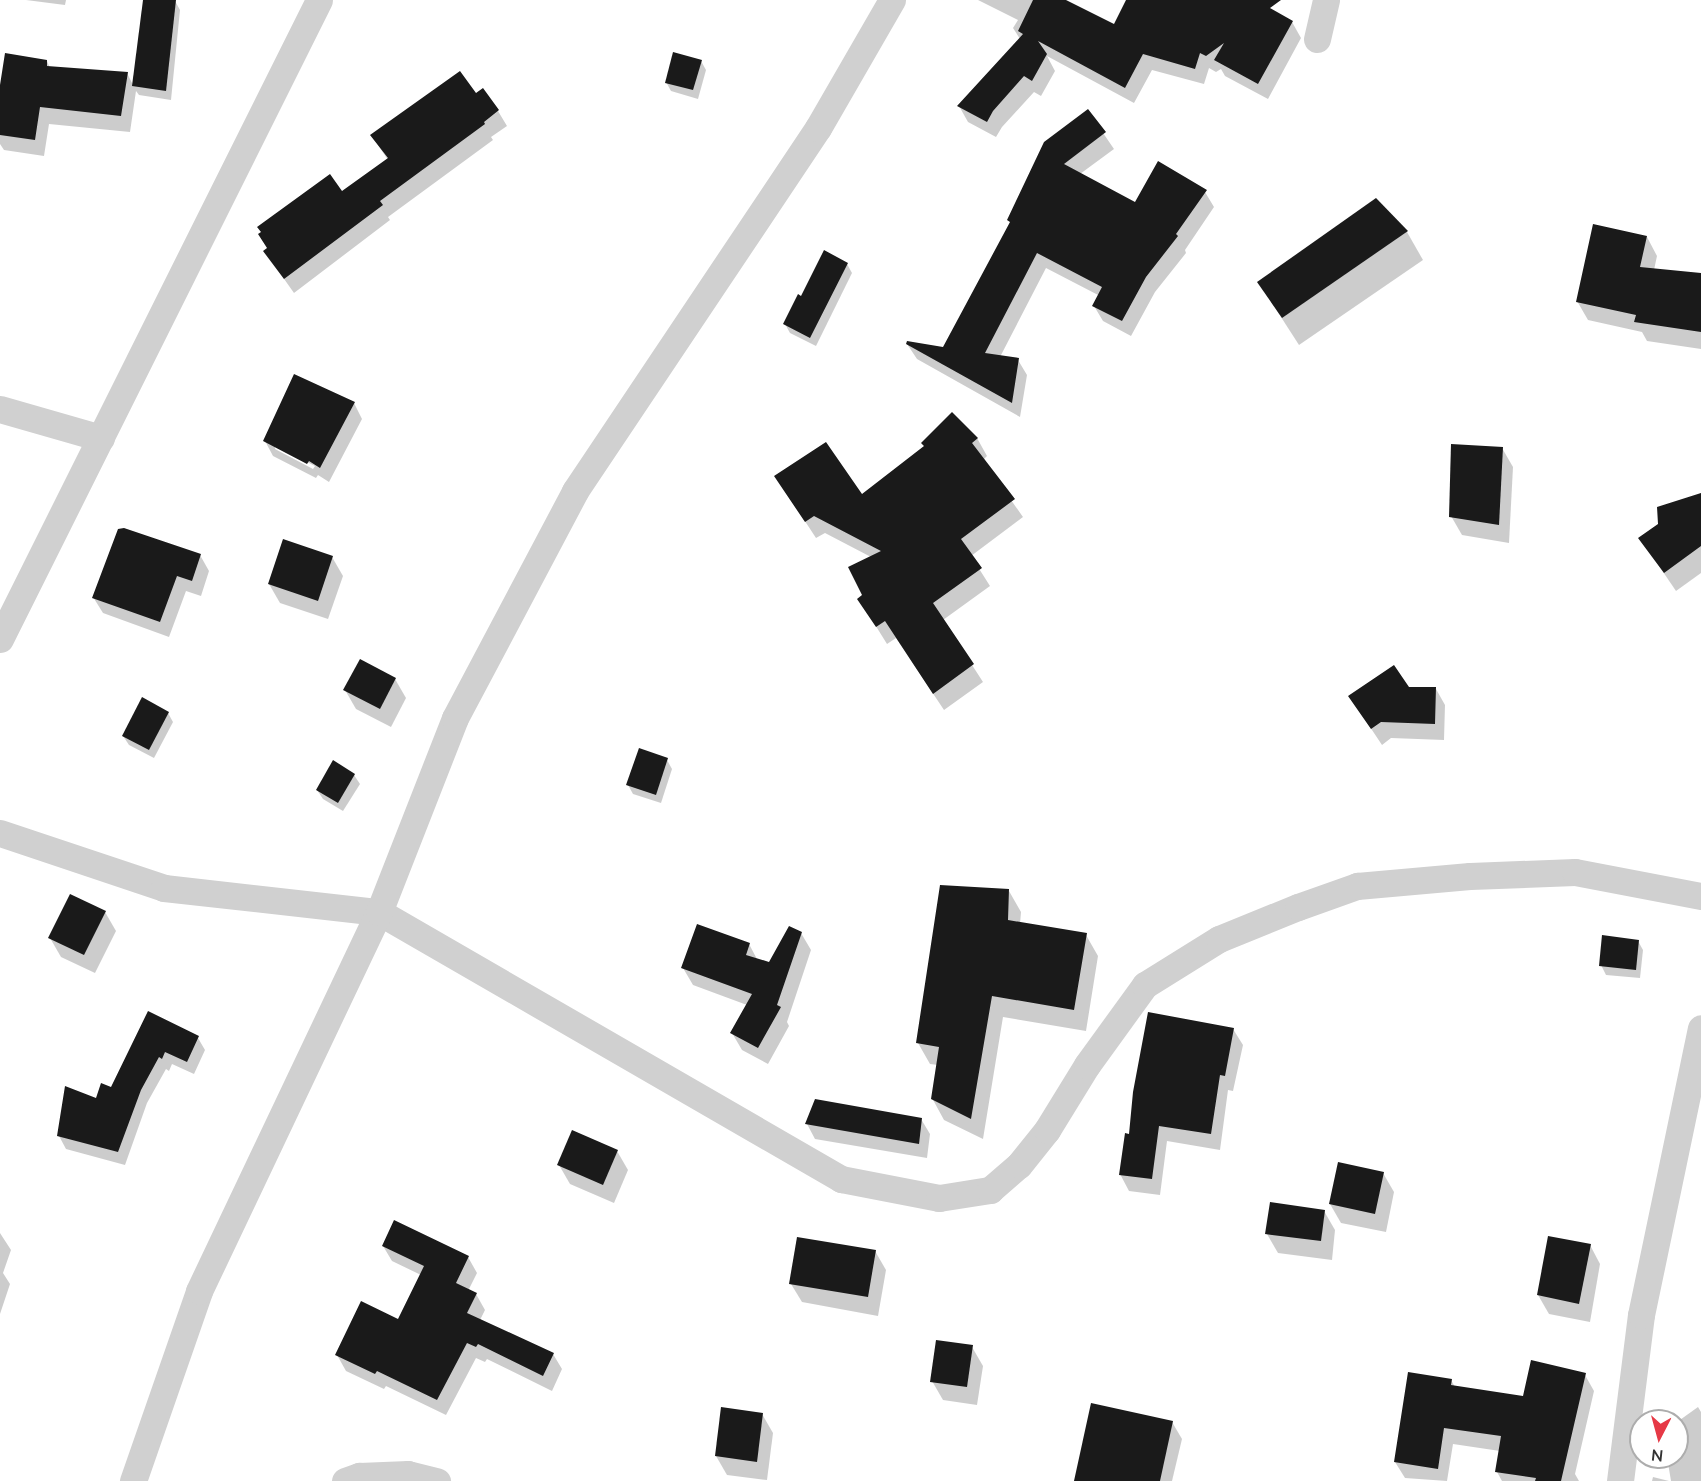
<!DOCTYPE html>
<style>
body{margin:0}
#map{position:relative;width:1701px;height:1481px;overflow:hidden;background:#fff;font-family:"Nunito Sans",sans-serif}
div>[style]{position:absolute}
.shadow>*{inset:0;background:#0003}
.building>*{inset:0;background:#1a1a1a}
.minor>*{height:27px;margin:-13.5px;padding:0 13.5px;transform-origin:13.5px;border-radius:13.5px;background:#d0d0d0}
span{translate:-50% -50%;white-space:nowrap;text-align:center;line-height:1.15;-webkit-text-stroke:6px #fff;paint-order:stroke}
.north{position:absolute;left:1629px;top:1409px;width:60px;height:60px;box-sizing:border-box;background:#fff;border:2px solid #adadad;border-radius:50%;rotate:186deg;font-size:16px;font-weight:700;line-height:24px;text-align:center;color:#333}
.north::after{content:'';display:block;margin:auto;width:21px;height:27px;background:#e63946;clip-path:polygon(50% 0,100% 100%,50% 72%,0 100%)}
</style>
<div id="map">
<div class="shadow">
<div style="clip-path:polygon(26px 0,66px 0,65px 5px)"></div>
<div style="clip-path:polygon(144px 0,175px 1px,180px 10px,171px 100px,139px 95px,136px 91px,130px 132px,49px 124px,44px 156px,4px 150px,0 144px,0 95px,47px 61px,50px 68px,127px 73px,133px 85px)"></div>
<div style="clip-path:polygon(978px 0,1063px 0,1114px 26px,1128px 0,1251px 0,1292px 22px,1301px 38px,1268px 99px,1225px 76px,1221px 69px,1216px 72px,1209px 68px,1204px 84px,1152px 70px,1134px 103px,1047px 56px,1055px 71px,1041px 96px,1034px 92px,1002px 127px,996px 137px,968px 122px,959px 106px,1020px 39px,1013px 28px,1018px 20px)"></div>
<div style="clip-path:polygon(701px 61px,706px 70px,698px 99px,671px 91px,666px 82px)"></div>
<div style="clip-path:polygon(476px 95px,498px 111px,507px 126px,491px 137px,493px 140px,388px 217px,390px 220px,294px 293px,265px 252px,388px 160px,372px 136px)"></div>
<div style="clip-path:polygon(1088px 111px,1114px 149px,1080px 174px,1135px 204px,1205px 192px,1214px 207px,1185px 250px,1186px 253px,1155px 292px,1131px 336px,1103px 321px,1094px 306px,1100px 296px,1046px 268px,1000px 357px,1018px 360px,1027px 375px,1020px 417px,917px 359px,907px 344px,944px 348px,1011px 224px,1009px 220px)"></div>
<div style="clip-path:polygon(1376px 200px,1407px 232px,1423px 260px,1299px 345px,1259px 283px)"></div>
<div style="clip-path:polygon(1647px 237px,1657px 256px,1654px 270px,1701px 275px,1701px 349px,1647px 341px,1642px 332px,1588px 320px,1577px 301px)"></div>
<div style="clip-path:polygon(847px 264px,852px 273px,816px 346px,790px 333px,785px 324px,802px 298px)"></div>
<div style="clip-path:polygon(evenodd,354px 403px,362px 419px,329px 482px,318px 475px,316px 478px,273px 456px,265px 441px,354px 403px,275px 446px,315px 466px,313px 469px,275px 449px,275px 446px)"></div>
<div style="clip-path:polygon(977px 438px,987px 456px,983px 460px,1023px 517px,971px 556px,990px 586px,943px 620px,983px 682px,944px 710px,896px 638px,887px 644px,859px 599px,864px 595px,871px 557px,825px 533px,816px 538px,776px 477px,862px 497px)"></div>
<div style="clip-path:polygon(1502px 448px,1513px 467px,1509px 543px,1462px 535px,1451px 516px)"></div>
<div style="clip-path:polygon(1701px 493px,1701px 573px,1676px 591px,1640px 538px)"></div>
<div style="clip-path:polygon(200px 555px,209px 571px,201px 596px,186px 591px,169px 637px,103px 613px,93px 597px)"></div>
<div style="clip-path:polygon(332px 557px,343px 576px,328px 619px,280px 603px,269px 584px)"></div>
<div style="clip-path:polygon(395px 679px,406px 698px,391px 727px,356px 709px,345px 690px)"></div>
<div style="clip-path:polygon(1408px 688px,1436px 689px,1445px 705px,1444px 740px,1391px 738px,1382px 745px,1360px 712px)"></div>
<div style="clip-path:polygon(168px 713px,173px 722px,154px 758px,129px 745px,123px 736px)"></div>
<div style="clip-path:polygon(667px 760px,672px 769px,661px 803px,633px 794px,628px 785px)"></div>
<div style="clip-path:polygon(354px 775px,360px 784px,343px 811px,323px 799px,317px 790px)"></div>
<div style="clip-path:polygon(1009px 891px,1021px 912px,1020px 924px,1086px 935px,1098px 956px,1086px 1031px,1003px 1017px,983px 1139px,944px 1120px,932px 1098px,938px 1065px,930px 1064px,918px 1043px)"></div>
<div style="clip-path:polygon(105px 912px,116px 931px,95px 973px,61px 957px,50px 938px)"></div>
<div style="clip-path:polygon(801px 933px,811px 950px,787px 1022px,789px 1026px,768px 1064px,742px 1050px,732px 1033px,747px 1005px,693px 985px,683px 968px,749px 944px,758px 961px,770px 964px)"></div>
<div style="clip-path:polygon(1638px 941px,1643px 950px,1640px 978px,1606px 975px,1601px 965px)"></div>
<div style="clip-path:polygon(148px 1013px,198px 1038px,205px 1050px,194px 1074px,172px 1064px,169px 1071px,166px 1069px,147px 1103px,125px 1165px,66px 1149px,59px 1136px,97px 1100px,112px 1089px)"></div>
<div style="clip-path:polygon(1233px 1029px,1243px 1045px,1233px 1091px,1228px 1090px,1220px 1150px,1167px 1141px,1160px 1195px,1129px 1191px,1120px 1174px,1130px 1135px)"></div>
<div style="clip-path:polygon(921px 1119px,930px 1134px,927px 1158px,815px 1139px,807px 1124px)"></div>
<div style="clip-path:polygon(617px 1151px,628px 1170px,614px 1203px,570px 1184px,559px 1165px)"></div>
<div style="clip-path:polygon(1383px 1173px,1394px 1192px,1386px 1232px,1341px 1223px,1330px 1204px)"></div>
<div style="clip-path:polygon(1324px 1211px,1335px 1230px,1332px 1260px,1278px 1253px,1267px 1234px)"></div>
<div style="clip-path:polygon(0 1233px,11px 1250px,3px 1273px,10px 1284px,0 1314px)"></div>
<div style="clip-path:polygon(1590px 1245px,1600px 1264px,1590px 1322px,1549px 1314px,1538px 1295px)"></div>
<div style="clip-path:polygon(383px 1246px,468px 1257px,477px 1273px,468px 1291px,476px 1294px,485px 1310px,480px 1320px,553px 1354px,562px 1369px,552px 1391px,487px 1359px,485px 1362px,476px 1358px,446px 1415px,386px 1386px,384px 1389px,346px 1371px,337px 1355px,398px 1321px,421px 1275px,392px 1261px)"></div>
<div style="clip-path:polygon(875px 1251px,886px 1270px,878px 1316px,802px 1302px,791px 1284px)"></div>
<div style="clip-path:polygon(972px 1347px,983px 1366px,977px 1405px,943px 1400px,932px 1381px)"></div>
<div style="clip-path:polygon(1585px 1375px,1594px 1391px,1575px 1474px,1579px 1481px,1502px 1481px,1497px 1472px,1500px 1451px,1453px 1444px,1447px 1481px,1405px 1478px,1395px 1462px,1451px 1380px,1455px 1387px,1524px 1398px)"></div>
<div style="clip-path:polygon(1698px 1407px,1701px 1412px,1701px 1481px,1671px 1481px,1667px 1457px,1677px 1457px,1677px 1422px)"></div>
<div style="clip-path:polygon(762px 1414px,773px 1433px,767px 1480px,727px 1475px,716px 1456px)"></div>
<div style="clip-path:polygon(1172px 1422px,1182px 1439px,1172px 1481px,1076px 1481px)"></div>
<div style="clip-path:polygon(1653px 1477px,1669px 1481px,1652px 1481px)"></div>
</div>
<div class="building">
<div style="clip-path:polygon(143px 0,176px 0,166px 91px,132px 86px)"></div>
<div style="clip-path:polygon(1033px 0,1066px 0,1114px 24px,1126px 0,1281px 0,1270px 8px,1293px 21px,1258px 84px,1214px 60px,1224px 43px,1206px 56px,1200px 53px,1195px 69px,1143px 54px,1125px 88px,1038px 41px,1047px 54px,1032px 81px,1024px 76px,993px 111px,987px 122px,957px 106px,1023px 34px,1018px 31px)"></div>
<div style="clip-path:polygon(673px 52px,702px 60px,693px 90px,665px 83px)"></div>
<div style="clip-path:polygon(5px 53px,47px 60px,47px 66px,128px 72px,121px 116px,40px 107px,35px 140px,0 135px,0 85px)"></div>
<div style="clip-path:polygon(460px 71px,476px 93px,483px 88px,499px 110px,484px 122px,485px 124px,380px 201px,383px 205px,284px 279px,263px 251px,267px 248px,258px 234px,261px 232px,257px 227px,330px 174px,342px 191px,388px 158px,370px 135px)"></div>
<div style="clip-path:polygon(1088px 109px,1106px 132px,1064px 164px,1135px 202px,1158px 161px,1207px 190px,1176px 234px,1178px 236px,1146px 277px,1122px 321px,1092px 306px,1102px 287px,1037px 253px,985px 353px,1019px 358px,1012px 403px,906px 344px,907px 341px,943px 347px,1010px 222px,1007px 220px,1044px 142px)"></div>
<div style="clip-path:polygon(1376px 198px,1408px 231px,1282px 318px,1257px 282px)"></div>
<div style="clip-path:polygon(1593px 224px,1647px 236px,1640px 267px,1701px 273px,1701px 332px,1634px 322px,1636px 315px,1576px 302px)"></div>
<div style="clip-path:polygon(824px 250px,848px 263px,810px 338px,783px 324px,798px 294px,801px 296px)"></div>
<div style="clip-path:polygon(294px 374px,355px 402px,320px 468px,309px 461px,307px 464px,263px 441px)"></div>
<div style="clip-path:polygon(952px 412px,978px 438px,972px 443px,1015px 499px,961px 539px,982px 568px,933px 603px,974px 664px,933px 694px,885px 621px,876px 627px,857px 599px,862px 595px,848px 567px,881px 551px,814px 516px,805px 522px,774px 476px,826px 442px,862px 494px,924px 446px,921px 443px)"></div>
<div style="clip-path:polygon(1451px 444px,1503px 447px,1499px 525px,1449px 517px)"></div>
<div style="clip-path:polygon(1701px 493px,1701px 546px,1664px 573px,1638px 538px,1658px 524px,1657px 507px)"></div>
<div style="clip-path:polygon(124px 528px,201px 554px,192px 581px,177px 576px,160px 622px,92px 598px,118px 529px)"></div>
<div style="clip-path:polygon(283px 539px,333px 556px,318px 601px,268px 584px)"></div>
<div style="clip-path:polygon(360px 659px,396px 678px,380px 709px,343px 690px)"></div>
<div style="clip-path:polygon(1394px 665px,1409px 687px,1436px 687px,1435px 724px,1381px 722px,1371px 729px,1348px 696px)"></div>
<div style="clip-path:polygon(142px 697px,169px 712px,149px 750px,122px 736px)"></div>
<div style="clip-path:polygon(639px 748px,668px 758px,656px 795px,626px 785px)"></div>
<div style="clip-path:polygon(333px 760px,355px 774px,338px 803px,316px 790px)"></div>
<div style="clip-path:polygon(940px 885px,1009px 889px,1008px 920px,1087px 933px,1074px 1010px,992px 996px,971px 1119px,931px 1099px,939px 1047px,916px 1043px)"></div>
<div style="clip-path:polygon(70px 894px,106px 911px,84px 955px,48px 938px)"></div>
<div style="clip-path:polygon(697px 924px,750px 943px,746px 955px,769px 962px,789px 926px,802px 932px,777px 1005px,781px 1007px,758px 1048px,730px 1033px,752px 994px,681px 968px)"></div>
<div style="clip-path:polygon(1602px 935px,1639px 940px,1636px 970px,1599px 966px)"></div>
<div style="clip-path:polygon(148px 1011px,199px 1036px,187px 1062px,165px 1052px,162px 1059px,159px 1057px,141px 1090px,118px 1152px,57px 1136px,65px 1086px,96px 1098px,101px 1083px,111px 1087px)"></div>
<div style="clip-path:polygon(1148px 1012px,1234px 1028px,1225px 1076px,1220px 1075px,1211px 1134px,1159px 1126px,1152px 1179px,1119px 1175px,1125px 1133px,1129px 1134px,1133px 1092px)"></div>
<div style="clip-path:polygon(815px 1099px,922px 1118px,919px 1144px,805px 1124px)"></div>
<div style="clip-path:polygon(572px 1130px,618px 1150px,603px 1185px,557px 1165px)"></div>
<div style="clip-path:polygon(1338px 1162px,1384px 1172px,1375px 1214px,1329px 1204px)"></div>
<div style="clip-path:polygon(1270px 1202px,1325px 1210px,1321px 1241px,1265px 1234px)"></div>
<div style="clip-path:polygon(394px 1220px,469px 1256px,456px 1283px,477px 1293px,467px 1313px,554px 1353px,543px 1376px,478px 1344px,476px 1347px,467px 1343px,437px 1400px,377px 1371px,375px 1374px,335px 1355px,361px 1301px,398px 1319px,424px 1266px,382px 1246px)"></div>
<div style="clip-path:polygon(1548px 1236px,1591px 1244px,1579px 1304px,1537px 1295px)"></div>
<div style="clip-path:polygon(797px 1237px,876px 1250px,868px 1297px,789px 1284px)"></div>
<div style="clip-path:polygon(936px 1340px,973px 1345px,967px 1387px,930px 1382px)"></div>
<div style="clip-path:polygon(1531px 1360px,1586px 1373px,1561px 1481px,1535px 1481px,1536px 1478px,1495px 1472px,1501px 1436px,1444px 1428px,1438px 1469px,1394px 1462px,1408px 1372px,1452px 1379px,1451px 1385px,1523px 1396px)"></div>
<div style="clip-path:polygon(1091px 1403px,1173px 1421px,1160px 1481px,1074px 1481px)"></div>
<div style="clip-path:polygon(721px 1407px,763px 1413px,757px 1462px,715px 1456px)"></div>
</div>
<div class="minor">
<div style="left:1317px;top:39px;width:40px;rotate:-77deg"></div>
<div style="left:0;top:409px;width:105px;rotate:16deg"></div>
<div style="left:0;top:639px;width:714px;rotate:-63.47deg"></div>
<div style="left:0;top:833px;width:173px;rotate:18.5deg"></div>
<div style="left:164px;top:888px;width:216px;rotate:6.4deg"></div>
<div style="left:379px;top:912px;width:534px;rotate:30.02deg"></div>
<div style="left:841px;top:1179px;width:100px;rotate:11deg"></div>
<div style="left:939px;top:1198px;width:52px;rotate:-8.9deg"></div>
<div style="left:990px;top:1190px;width:38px;rotate:-41deg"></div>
<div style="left:1019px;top:1165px;width:45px;rotate:-51.3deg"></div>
<div style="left:1047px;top:1130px;width:76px;rotate:-58.4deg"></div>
<div style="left:1087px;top:1065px;width:99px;rotate:-54.1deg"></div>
<div style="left:1145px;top:985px;width:87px;rotate:-31.9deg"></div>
<div style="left:1219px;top:939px;width:85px;rotate:-22.1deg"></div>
<div style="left:1298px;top:907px;width:63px;rotate:-19.6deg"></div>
<div style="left:1357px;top:886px;width:113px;rotate:-5.1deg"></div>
<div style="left:1470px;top:876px;width:105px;rotate:-2.2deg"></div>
<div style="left:1575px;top:872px;width:128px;rotate:10.8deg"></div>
<div style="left:133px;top:1481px;width:201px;rotate:-70.8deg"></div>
<div style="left:199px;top:1291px;width:420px;rotate:-64.6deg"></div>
<div style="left:379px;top:912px;width:208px;rotate:-68.6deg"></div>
<div style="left:455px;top:718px;width:257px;rotate:-62.1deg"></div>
<div style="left:575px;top:491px;width:437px;rotate:-56.2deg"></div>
<div style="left:818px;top:128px;width:148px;rotate:-60deg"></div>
<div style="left:345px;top:1481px;width:15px;rotate:-20deg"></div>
<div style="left:359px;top:1476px;width:49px;rotate:-2.3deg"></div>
<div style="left:408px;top:1474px;width:30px;rotate:14deg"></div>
<div style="left:1620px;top:1481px;width:167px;rotate:-82.8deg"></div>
<div style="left:1641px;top:1315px;width:293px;rotate:-78.2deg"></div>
</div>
<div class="north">N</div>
</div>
